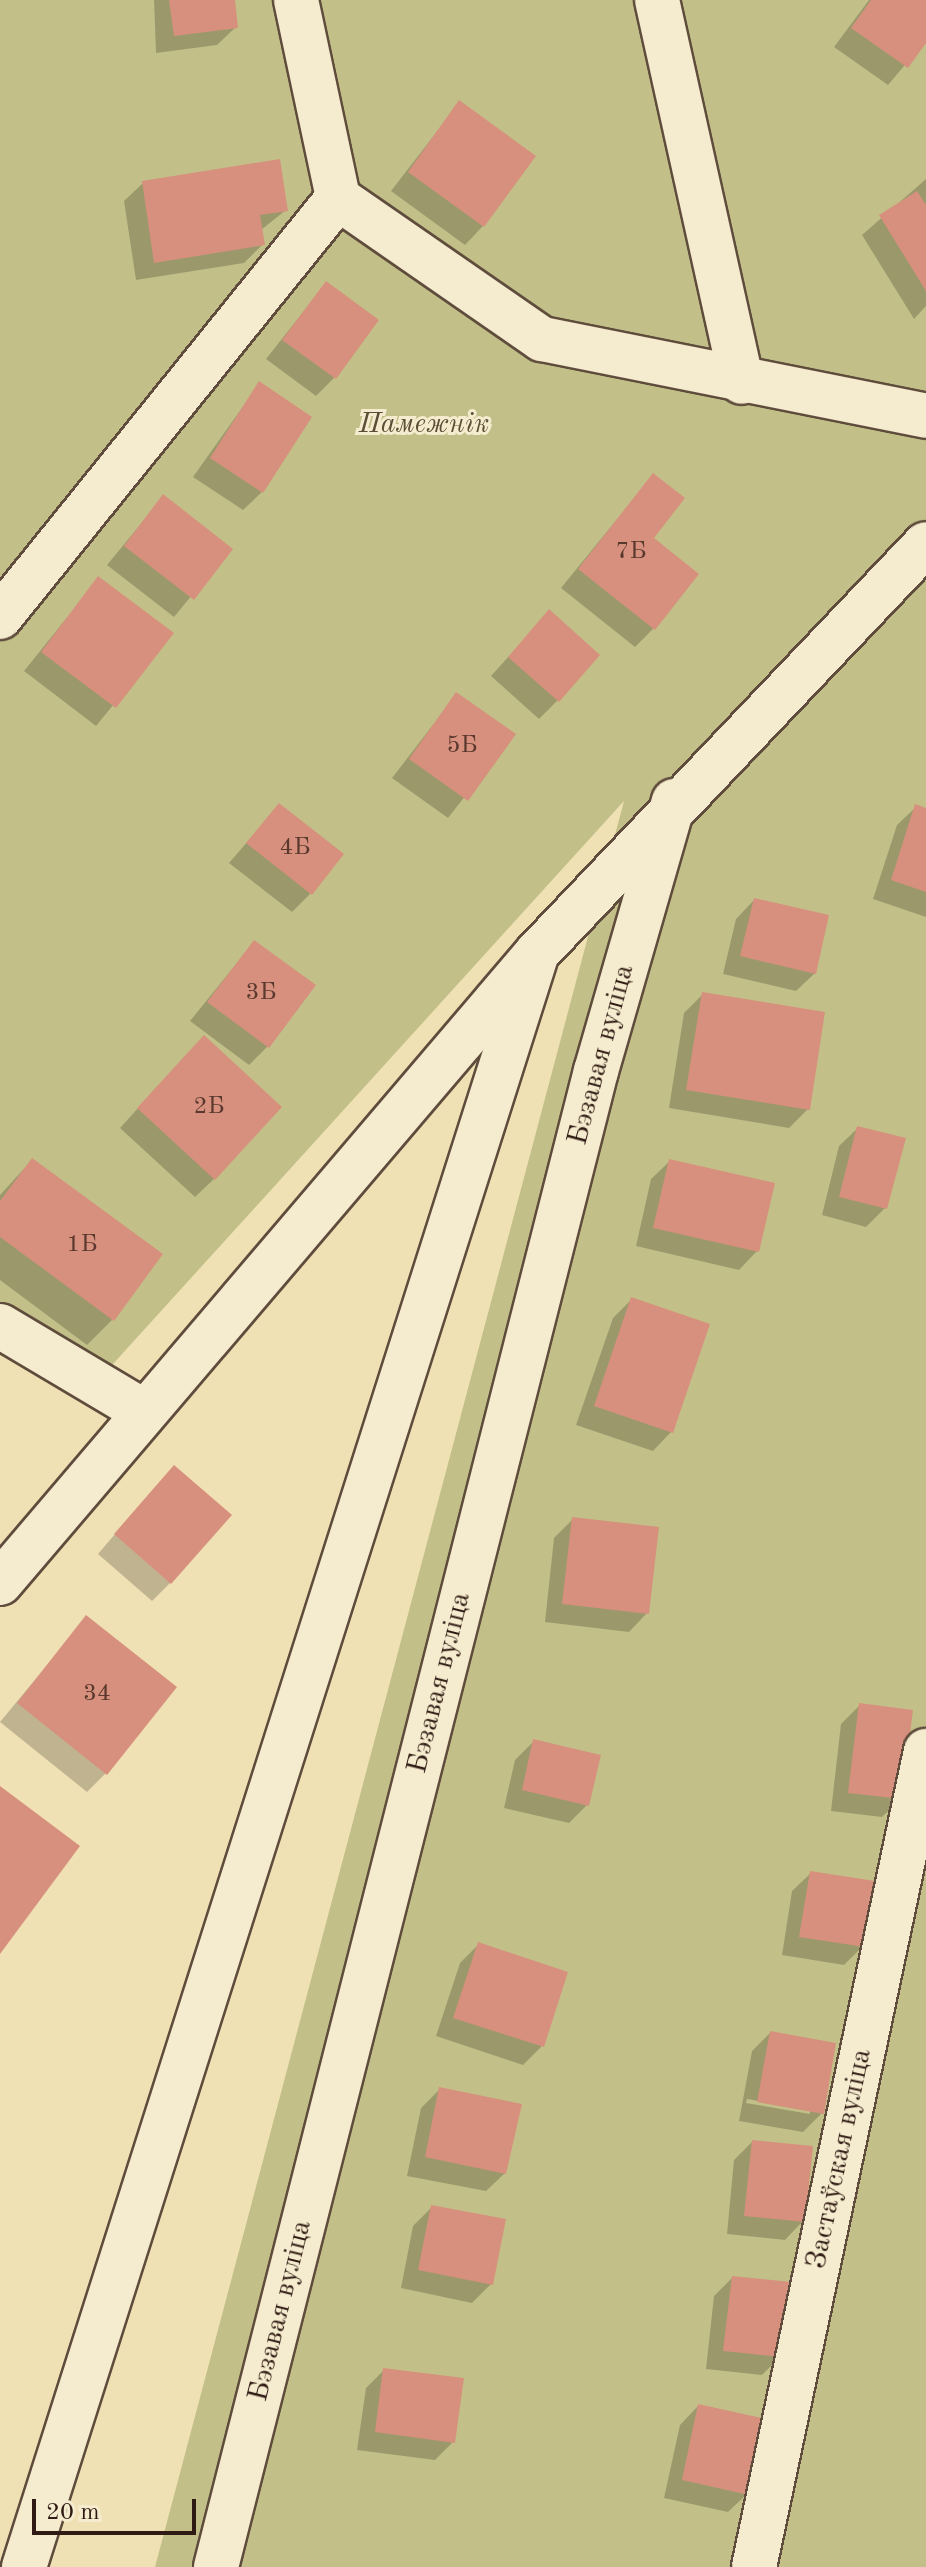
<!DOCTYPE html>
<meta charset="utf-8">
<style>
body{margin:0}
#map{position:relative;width:926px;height:2567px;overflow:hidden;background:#f0e1b5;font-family:"Old Standard TT",serif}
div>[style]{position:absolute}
.green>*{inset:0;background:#c2c088}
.shadow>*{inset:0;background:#0003}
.building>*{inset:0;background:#d7907d}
.roads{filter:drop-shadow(2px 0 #5f4c3c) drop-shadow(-2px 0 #5f4c3c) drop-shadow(0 2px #5f4c3c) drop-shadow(0 -2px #5f4c3c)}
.minor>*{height:44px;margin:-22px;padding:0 22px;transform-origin:22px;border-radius:22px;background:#f5eccf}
span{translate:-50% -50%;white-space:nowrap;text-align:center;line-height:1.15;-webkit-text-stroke:6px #f5eccf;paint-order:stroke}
.number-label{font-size:24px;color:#59382e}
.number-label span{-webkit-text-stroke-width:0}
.park-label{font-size:28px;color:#5b4d36;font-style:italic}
.street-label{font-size:28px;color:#2f1b13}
.scale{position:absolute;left:32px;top:2499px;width:164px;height:36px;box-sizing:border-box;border:4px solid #2f1b13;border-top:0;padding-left:10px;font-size:24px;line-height:28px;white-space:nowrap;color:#2f1b13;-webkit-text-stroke:6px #f5eccf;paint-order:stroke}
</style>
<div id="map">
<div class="green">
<div style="clip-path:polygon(0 0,926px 0,926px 2567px,155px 2567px,624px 801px,103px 1375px,0 1314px)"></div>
</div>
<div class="shadow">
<div style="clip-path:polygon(154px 0,233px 0,236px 27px,217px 45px,156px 53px)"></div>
<div style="clip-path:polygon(869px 0,926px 0,926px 40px,888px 85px,834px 47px)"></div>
<div style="clip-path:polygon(459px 103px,483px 226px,465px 245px,391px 191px)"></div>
<div style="clip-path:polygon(926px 179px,926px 306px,914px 319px,862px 235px)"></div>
<div style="clip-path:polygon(143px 183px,286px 210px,261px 230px,263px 244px,244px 263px,136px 280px,124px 201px)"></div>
<div style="clip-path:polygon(326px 283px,334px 378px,316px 396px,266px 359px)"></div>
<div style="clip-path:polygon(259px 384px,262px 492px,243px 510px,193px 477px)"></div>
<div style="clip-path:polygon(653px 475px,653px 629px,635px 647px,561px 588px)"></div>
<div style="clip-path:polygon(163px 497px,230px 549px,174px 617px,107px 565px)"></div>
<div style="clip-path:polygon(98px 579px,171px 634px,96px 726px,24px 671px)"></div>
<div style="clip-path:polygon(549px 612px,558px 700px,539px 719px,491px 676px)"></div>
<div style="clip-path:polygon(456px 695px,513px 735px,448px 818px,392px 778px)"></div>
<div style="clip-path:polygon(279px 805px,311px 893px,292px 912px,229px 863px)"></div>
<div style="clip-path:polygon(916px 807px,926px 810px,926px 917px,873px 899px,897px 825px)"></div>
<div style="clip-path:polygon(754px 900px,815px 973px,796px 991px,723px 974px,736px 919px)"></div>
<div style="clip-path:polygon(254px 942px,268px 1046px,249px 1065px,190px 1021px)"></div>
<div style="clip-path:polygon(703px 994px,808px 1109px,789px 1128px,669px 1108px,684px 1013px)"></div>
<div style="clip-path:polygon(185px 1056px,214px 1179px,195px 1197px,120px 1128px)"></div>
<div style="clip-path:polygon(858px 1128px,885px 1208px,866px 1227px,822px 1215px,839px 1146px)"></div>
<div style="clip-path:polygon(32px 1160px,112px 1320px,87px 1345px,0 1280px,0 1195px)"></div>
<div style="clip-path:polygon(670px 1161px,757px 1251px,739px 1270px,636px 1246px,651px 1179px)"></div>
<div style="clip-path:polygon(631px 1300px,671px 1432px,653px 1451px,576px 1425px,613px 1318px)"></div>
<div style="clip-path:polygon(156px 1486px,170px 1583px,152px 1601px,98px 1554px)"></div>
<div style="clip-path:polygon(573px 1519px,647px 1613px,629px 1632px,545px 1622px,554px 1538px)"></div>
<div style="clip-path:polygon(86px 1618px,106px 1773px,87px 1792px,0 1722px)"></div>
<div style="clip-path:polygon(860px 1705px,901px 1799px,882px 1817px,831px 1811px,841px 1724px)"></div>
<div style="clip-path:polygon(534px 1741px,587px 1805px,569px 1823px,504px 1808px,515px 1760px)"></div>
<div style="clip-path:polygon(811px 1873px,863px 1946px,844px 1965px,782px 1955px,792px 1891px)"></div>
<div style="clip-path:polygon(478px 1945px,542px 2046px,523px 2065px,436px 2036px,460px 1963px)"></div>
<div style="clip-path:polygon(evenodd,770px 2033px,822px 2113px,803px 2132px,739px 2121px,752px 2051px,770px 2033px,747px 2099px,810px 2110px,810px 2114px,746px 2103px,747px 2099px)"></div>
<div style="clip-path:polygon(440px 2089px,505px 2173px,486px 2191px,407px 2176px,421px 2108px)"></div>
<div style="clip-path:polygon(752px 2142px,803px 2221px,785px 2240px,727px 2234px,734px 2160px)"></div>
<div style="clip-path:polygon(432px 2207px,491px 2284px,472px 2303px,401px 2288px,413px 2226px)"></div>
<div style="clip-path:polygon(732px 2278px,781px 2356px,762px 2375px,706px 2369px,714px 2296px)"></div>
<div style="clip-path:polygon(384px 2370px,453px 2442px,435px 2460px,357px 2450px,366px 2388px)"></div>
<div style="clip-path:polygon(698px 2406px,747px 2494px,728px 2512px,664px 2498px,680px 2425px)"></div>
</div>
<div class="building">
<div style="clip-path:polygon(169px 0,235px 0,238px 28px,174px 36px)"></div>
<div style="clip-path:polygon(871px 0,926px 0,926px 43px,908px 68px,851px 28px)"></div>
<div style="clip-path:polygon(459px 100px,536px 156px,484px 227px,408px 172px)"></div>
<div style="clip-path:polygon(280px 159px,288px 211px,260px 215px,265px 245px,154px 263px,142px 181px)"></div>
<div style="clip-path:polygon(917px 191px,926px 205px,926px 291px,879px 215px)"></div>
<div style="clip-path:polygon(326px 281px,379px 320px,336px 379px,282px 340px)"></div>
<div style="clip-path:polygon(259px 381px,312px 417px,263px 493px,210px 458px)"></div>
<div style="clip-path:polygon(653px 473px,685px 498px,654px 538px,699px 574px,655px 630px,578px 569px)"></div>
<div style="clip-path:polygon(163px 494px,233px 549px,194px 600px,124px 546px)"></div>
<div style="clip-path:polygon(98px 576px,174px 633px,116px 708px,41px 652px)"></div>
<div style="clip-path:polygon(549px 609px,600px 655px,559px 702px,508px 657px)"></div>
<div style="clip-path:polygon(456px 692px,516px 734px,468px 801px,409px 759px)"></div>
<div style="clip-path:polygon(279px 803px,344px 854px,312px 895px,246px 843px)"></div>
<div style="clip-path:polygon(915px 804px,926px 808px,926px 892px,891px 880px)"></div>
<div style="clip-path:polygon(754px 898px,829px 915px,816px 974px,740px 956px)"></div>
<div style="clip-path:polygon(254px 940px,316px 985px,269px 1048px,207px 1002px)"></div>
<div style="clip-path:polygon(702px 992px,825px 1012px,810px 1110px,686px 1090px)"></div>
<div style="clip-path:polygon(204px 1035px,282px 1107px,215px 1180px,137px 1108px)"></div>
<div style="clip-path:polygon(857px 1126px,906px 1138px,887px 1209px,839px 1197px)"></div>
<div style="clip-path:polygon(32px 1158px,163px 1254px,114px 1321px,0 1237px,0 1201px)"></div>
<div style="clip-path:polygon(669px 1159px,775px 1183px,759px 1252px,653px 1228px)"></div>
<div style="clip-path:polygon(631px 1297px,710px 1324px,673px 1433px,594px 1406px)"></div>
<div style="clip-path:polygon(174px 1465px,232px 1515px,171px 1584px,114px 1534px)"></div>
<div style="clip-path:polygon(572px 1517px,659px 1527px,649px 1614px,562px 1604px)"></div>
<div style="clip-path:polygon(86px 1615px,177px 1687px,107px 1775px,17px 1703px)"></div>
<div style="clip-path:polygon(859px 1703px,913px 1710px,902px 1799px,848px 1793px)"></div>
<div style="clip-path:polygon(533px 1739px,601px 1755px,589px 1806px,522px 1790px)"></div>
<div style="clip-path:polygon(0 1786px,80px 1846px,0 1954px)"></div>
<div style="clip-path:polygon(810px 1871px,875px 1881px,865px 1947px,799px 1937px)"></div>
<div style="clip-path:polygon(478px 1942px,568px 1972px,544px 2047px,453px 2018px)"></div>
<div style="clip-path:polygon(770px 2031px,836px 2043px,824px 2114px,757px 2102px)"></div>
<div style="clip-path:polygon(439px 2087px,522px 2104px,506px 2174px,425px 2157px)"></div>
<div style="clip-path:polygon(752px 2140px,813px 2146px,805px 2222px,744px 2216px)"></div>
<div style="clip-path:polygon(431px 2205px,506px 2219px,493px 2285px,418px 2270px)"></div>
<div style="clip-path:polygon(732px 2276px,791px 2282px,782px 2357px,723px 2351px)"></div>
<div style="clip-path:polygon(383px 2368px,464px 2378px,455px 2443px,375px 2432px)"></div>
<div style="clip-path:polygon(698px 2404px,766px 2419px,749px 2495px,682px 2480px)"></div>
</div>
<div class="roads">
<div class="minor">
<div style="left:296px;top:0;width:202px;rotate:78deg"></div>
<div style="left:338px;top:198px;width:248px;rotate:34.7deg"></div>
<div style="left:542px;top:339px;width:392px;rotate:11.3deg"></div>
<div style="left:657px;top:0;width:391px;rotate:77.5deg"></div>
<div style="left:0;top:617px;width:538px;rotate:-51.11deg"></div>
<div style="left:0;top:1326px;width:164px;rotate:30.8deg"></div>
<div style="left:0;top:1583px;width:828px;rotate:-49.56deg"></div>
<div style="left:537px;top:953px;width:564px;rotate:-46.44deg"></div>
<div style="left:24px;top:2567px;width:1694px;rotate:-72.37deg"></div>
<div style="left:216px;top:2567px;width:1544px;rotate:-75.75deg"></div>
<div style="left:596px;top:1071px;width:281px;rotate:-73.9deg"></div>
<div style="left:754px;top:2567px;width:834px;rotate:-78.1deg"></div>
</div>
</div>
<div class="number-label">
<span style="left:631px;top:553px">7Б</span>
<span style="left:462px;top:747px">5Б</span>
<span style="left:295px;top:849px">4Б</span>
<span style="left:261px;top:994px">3Б</span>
<span style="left:209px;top:1108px">2Б</span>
<span style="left:82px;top:1246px">1Б</span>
<span style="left:97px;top:1695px">34</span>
</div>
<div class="park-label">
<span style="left:424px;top:425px">Памежнік</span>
</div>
<div class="street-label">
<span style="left:602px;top:1055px;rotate:-75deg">Бэзавая вуліца</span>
<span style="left:440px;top:1683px;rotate:-76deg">Бэзавая вуліца</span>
<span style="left:840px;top:2159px;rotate:-78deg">Застаўская вуліца</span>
<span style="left:281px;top:2311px;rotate:-76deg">Бэзавая вуліца</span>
</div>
<div class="scale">20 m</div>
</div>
